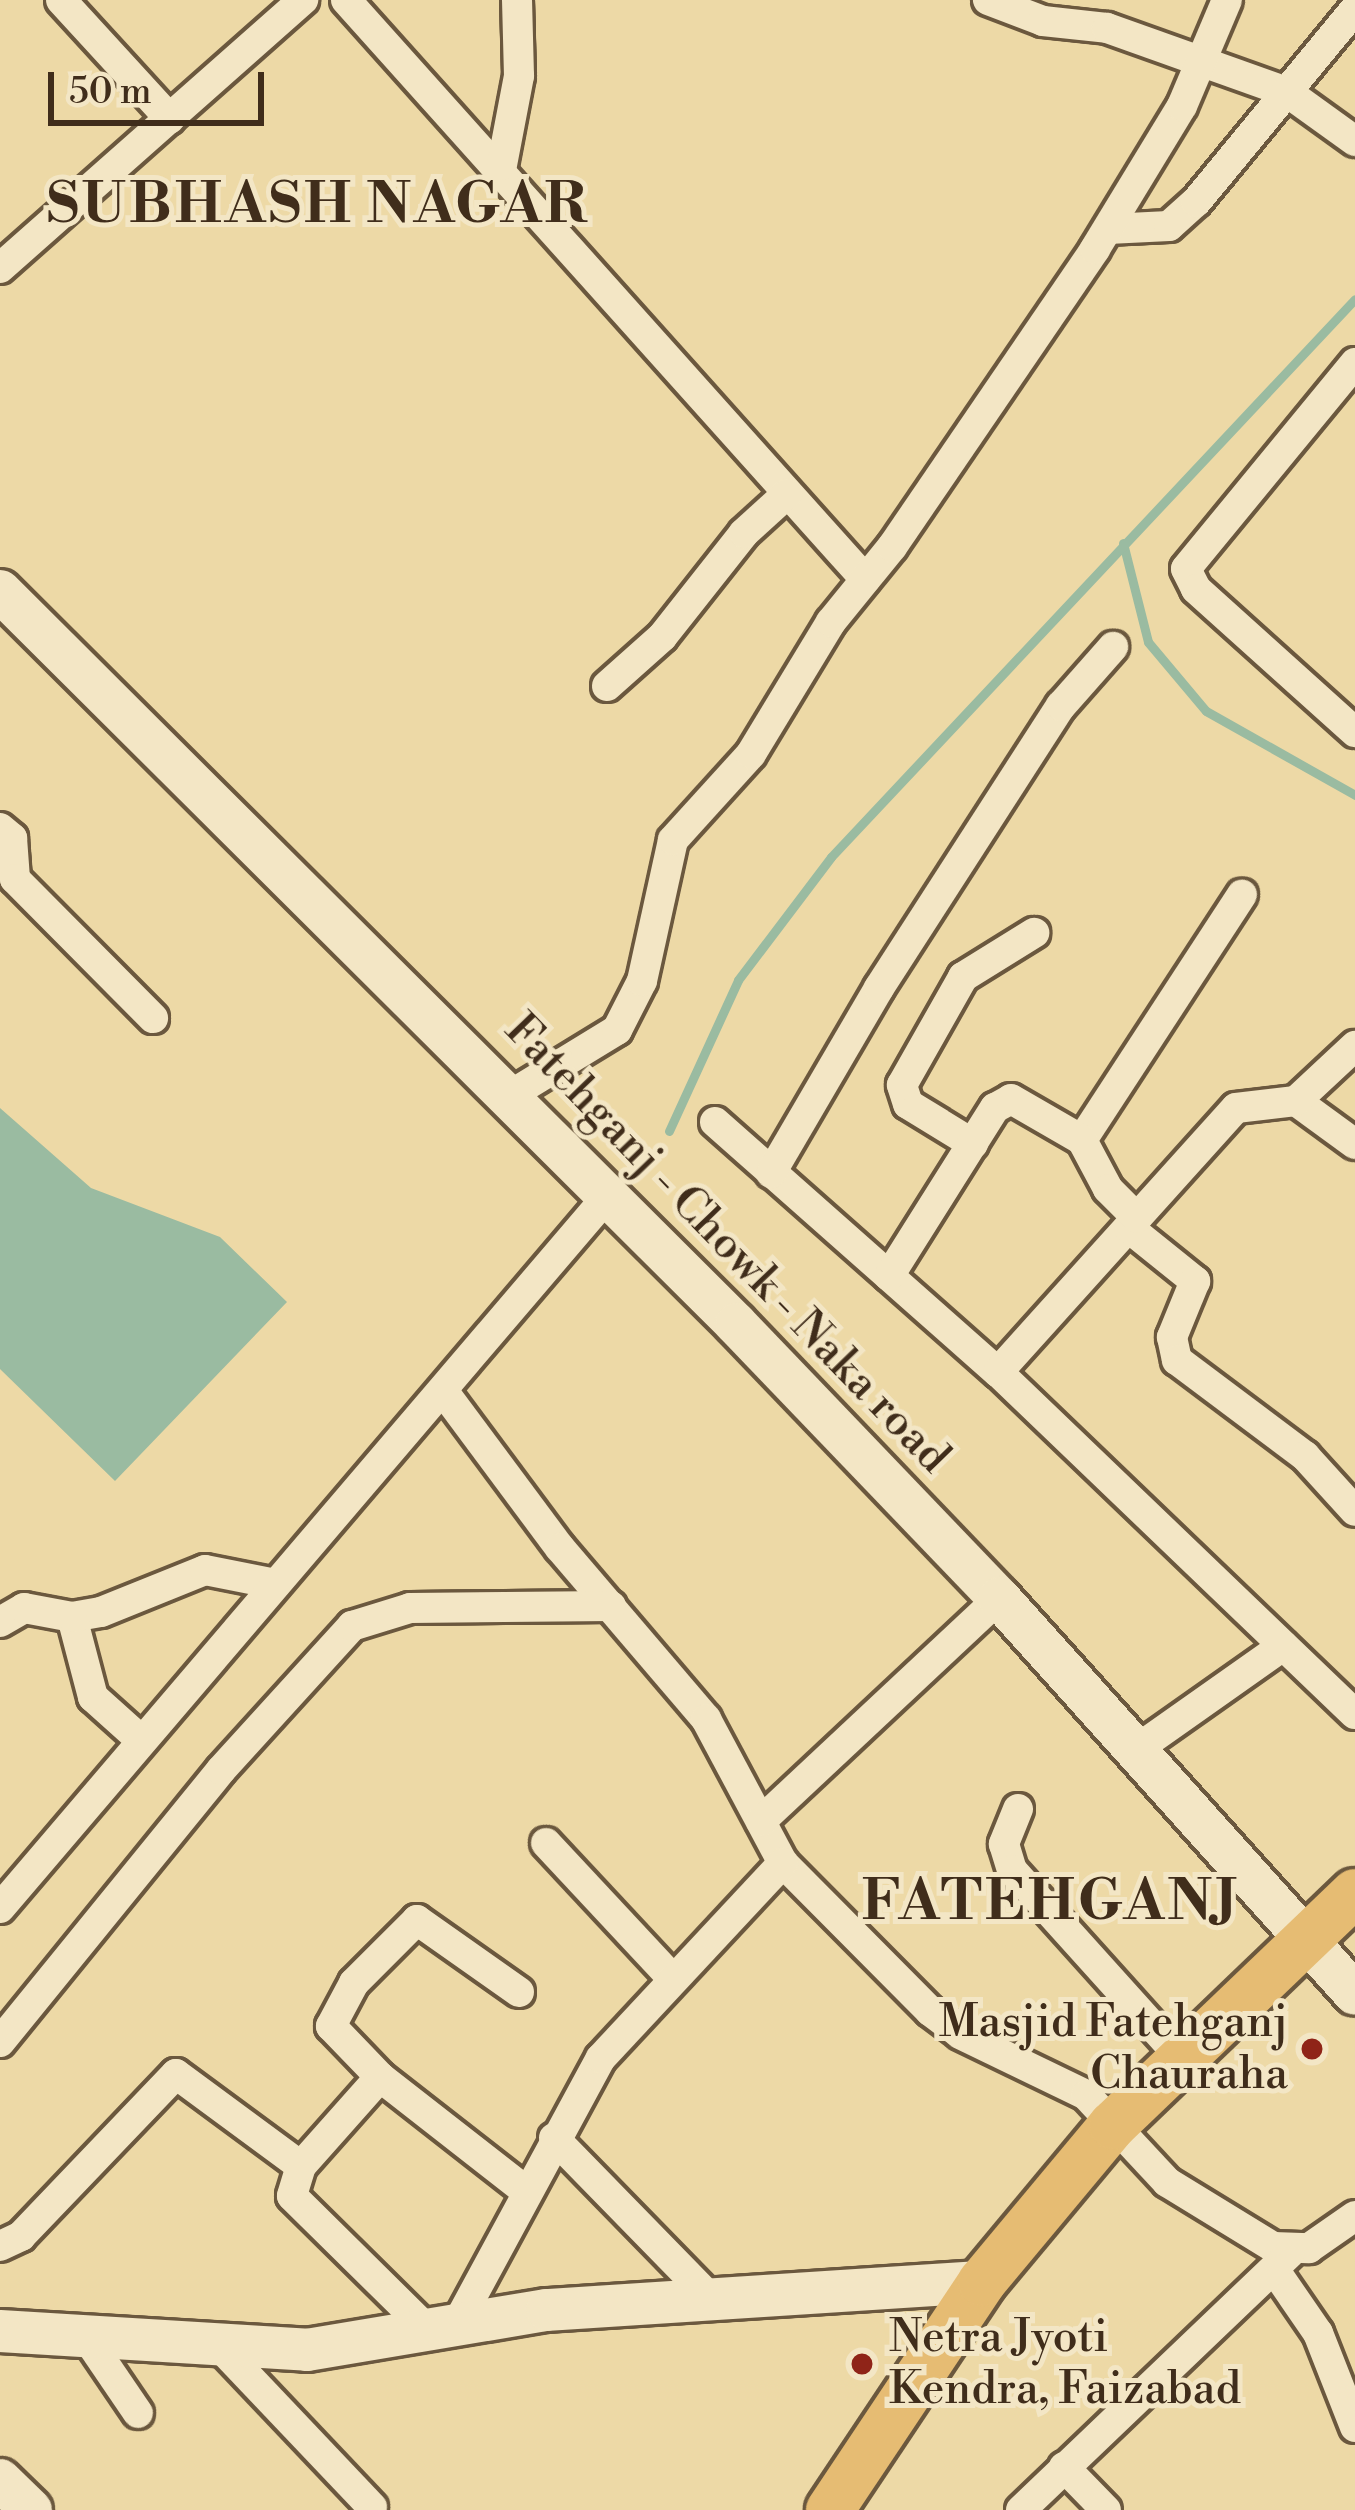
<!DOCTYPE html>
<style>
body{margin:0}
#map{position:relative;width:1355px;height:2510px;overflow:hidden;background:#edd9a6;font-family:"Libre Bodoni",serif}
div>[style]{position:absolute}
.water>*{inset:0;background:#9abba1}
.stream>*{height:9px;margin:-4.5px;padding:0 4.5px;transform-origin:4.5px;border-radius:4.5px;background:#9abba1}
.roads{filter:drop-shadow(3px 0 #6b583e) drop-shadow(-3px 0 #6b583e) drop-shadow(0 3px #6b583e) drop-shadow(0 -3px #6b583e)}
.street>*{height:30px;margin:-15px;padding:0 15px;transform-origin:15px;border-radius:15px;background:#f3e6c5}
.secondary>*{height:42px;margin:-21px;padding:0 21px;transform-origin:21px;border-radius:21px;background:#f3e6c5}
.primary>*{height:48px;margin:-24px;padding:0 24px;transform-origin:24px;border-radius:24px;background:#e6bc73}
.dots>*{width:33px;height:33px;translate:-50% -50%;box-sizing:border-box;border:6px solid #f3e6c5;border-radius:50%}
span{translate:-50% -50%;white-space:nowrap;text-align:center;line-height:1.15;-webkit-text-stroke:10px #f3e6c5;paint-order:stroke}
.street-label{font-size:45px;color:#402d1b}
.poi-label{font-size:45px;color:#402d1b}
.right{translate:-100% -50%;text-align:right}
.left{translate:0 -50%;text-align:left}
.district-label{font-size:57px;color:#402d1b;font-weight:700;letter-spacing:3px}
.scale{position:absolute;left:48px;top:72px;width:216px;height:54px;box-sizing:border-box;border:6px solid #402d1b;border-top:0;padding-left:15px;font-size:36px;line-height:42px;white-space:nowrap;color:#402d1b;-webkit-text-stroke:9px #f3e6c5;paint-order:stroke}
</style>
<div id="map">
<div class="water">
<div style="clip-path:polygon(0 1108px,91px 1188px,220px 1237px,287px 1302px,115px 1481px,0 1369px)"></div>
</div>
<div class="stream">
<div style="left:1123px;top:543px;width:102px;rotate:75.8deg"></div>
<div style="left:1148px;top:642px;width:90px;rotate:50deg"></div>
<div style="left:1206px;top:711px;width:171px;rotate:29.4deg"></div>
<div style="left:669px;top:1131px;width:166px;rotate:-65.4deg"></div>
<div style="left:738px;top:980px;width:154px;rotate:-52.9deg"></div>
<div style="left:831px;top:857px;width:765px;rotate:-46.8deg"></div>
</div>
<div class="roads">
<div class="street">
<div style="left:61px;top:0;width:161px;rotate:47.5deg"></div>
<div style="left:346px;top:0;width:778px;rotate:48.13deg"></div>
<div style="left:988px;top:0;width:59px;rotate:20.9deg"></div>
<div style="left:1043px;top:21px;width:64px;rotate:6.2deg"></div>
<div style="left:1107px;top:28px;width:191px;rotate:19.6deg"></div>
<div style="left:1287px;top:92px;width:84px;rotate:35.8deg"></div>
<div style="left:502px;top:165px;width:91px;rotate:-79.2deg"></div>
<div style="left:519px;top:76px;width:76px;rotate:-91.5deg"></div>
<div style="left:1108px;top:229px;width:61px;rotate:-2.8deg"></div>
<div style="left:1169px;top:226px;width:36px;rotate:-42deg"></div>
<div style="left:1196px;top:202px;width:250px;rotate:-50.5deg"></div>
<div style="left:0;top:268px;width:405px;rotate:-41.5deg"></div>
<div style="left:1355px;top:363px;width:266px;rotate:129.4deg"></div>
<div style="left:1186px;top:569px;width:22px;rotate:63deg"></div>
<div style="left:1196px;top:589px;width:214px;rotate:42deg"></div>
<div style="left:607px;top:686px;width:74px;rotate:-41.7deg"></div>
<div style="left:662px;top:637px;width:132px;rotate:-51.7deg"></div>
<div style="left:744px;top:533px;width:58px;rotate:-42.2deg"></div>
<div style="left:0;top:828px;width:16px;rotate:40deg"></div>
<div style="left:12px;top:838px;width:41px;rotate:85.8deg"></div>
<div style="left:15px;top:879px;width:196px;rotate:45.2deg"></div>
<div style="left:512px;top:1094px;width:123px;rotate:-31.4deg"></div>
<div style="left:617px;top:1030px;width:55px;rotate:-63deg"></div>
<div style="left:642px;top:981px;width:144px;rotate:-77.6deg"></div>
<div style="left:673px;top:840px;width:116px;rotate:-47.8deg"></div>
<div style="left:751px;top:754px;width:154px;rotate:-58.8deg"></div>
<div style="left:831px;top:622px;width:97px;rotate:-50.9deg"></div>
<div style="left:892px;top:547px;width:361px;rotate:-55.7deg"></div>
<div style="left:1095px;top:249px;width:167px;rotate:-58.7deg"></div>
<div style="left:1182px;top:106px;width:115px;rotate:-67deg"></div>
<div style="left:1296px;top:1101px;width:73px;rotate:36.1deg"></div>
<div style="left:715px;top:1122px;width:378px;rotate:41.5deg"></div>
<div style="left:998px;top:1372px;width:355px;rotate:-48deg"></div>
<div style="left:1236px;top:1108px;width:60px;rotate:-6.7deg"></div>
<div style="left:1296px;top:1101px;width:81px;rotate:-43deg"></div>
<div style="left:1082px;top:1140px;width:293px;rotate:-56.9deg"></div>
<div style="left:973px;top:1144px;width:76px;rotate:-148.4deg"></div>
<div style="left:908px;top:1104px;width:20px;rotate:-108deg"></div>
<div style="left:902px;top:1085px;width:124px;rotate:-60.5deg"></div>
<div style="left:963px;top:977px;width:84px;rotate:-31.8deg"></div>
<div style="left:771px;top:1173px;width:214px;rotate:-59.7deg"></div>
<div style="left:879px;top:988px;width:336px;rotate:-57.2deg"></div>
<div style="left:1061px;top:706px;width:79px;rotate:-48.6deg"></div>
<div style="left:1129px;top:1228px;width:85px;rotate:38.8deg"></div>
<div style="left:1195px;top:1281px;width:61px;rotate:112.3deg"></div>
<div style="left:1172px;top:1337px;width:24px;rotate:78deg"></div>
<div style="left:1177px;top:1360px;width:160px;rotate:36.9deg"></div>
<div style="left:1305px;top:1456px;width:74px;rotate:47.7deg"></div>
<div style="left:889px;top:1276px;width:199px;rotate:-57.8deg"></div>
<div style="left:995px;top:1108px;width:18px;rotate:-29deg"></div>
<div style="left:1011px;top:1099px;width:82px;rotate:30deg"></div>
<div style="left:1082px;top:1140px;width:55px;rotate:62deg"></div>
<div style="left:1108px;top:1189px;width:41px;rotate:45deg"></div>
<div style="left:998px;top:1372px;width:494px;rotate:43.8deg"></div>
<div style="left:444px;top:1392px;width:194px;rotate:53.4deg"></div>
<div style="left:560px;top:1548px;width:225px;rotate:49.5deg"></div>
<div style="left:706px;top:1719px;width:163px;rotate:61.9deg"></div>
<div style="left:783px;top:1863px;width:209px;rotate:45.2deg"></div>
<div style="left:930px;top:2011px;width:38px;rotate:37deg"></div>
<div style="left:960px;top:2034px;width:140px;rotate:25.8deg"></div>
<div style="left:1086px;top:2095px;width:119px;rotate:47deg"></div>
<div style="left:1167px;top:2182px;width:124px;rotate:31.5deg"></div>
<div style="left:1273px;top:2247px;width:36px;rotate:2deg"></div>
<div style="left:1309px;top:2248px;width:56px;rotate:-34.8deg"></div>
<div style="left:72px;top:1617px;width:83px;rotate:75.3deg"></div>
<div style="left:93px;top:1697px;width:64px;rotate:41.9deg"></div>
<div style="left:0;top:1622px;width:28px;rotate:-30deg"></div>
<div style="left:24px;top:1608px;width:49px;rotate:10.6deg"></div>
<div style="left:72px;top:1617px;width:29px;rotate:-10deg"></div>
<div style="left:101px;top:1612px;width:112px;rotate:-22deg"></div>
<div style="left:205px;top:1570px;width:72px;rotate:11.2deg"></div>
<div style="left:1137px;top:1749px;width:179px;rotate:-35.2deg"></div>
<div style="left:1018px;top:1809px;width:38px;rotate:112deg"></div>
<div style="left:1004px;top:1844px;width:27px;rotate:73deg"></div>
<div style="left:1012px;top:1870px;width:254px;rotate:48deg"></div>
<div style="left:761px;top:1821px;width:326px;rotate:-43.1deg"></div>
<div style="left:546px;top:1843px;width:182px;rotate:47deg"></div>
<div style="left:0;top:1908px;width:940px;rotate:-49.53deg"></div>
<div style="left:519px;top:1992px;width:125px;rotate:-144.8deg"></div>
<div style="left:417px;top:1920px;width:89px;rotate:135deg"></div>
<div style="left:354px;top:1983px;width:49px;rotate:118.1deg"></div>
<div style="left:331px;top:2026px;width:71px;rotate:46.1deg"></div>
<div style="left:380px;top:2077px;width:185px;rotate:38deg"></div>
<div style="left:0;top:2042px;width:350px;rotate:-50.9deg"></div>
<div style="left:221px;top:1770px;width:195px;rotate:-47.7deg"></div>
<div style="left:352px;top:1626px;width:61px;rotate:-17.2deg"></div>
<div style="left:410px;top:1608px;width:201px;rotate:-0.6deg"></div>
<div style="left:380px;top:2077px;width:119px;rotate:131.6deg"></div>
<div style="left:301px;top:2166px;width:31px;rotate:107deg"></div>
<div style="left:292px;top:2196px;width:191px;rotate:44.6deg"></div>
<div style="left:554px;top:2138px;width:223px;rotate:45.7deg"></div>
<div style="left:0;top:2246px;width:23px;rotate:-25deg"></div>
<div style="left:21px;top:2236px;width:224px;rotate:-46.3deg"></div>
<div style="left:176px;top:2074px;width:155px;rotate:36.4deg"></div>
<div style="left:1276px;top:2272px;width:74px;rotate:55.5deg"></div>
<div style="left:1318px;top:2333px;width:101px;rotate:68.5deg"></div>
<div style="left:457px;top:2324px;width:302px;rotate:-61.6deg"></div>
<div style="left:601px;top:2058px;width:267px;rotate:-47deg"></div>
<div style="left:89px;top:2341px;width:87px;rotate:55.8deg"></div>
<div style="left:222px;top:2349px;width:218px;rotate:46.5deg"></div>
<div style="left:1064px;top:2467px;width:60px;rotate:45.7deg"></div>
<div style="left:1021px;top:2510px;width:372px;rotate:-43.7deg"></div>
</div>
<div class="secondary">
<div style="left:0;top:591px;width:1039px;rotate:44.88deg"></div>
<div style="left:736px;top:1324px;width:380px;rotate:46.2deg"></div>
<div style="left:999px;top:1598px;width:532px;rotate:48.04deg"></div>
<div style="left:0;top:2331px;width:308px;rotate:3.5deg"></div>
<div style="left:307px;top:2350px;width:243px;rotate:-9.5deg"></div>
<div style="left:547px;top:2310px;width:436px;rotate:-3.7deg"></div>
<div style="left:0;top:2480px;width:43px;rotate:44.1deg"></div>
</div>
<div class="primary">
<div style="left:830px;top:2510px;width:274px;rotate:-56.3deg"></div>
<div style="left:982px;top:2282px;width:204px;rotate:-50.2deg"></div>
<div style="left:1113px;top:2125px;width:335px;rotate:-43.8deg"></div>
</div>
</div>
<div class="dots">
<div style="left:1312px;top:2049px;background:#8f2418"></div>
<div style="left:862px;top:2364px;background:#8f2418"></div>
</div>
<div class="street-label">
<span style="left:727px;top:1244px;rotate:46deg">Fatehganj - Chowk - Naka road</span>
</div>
<div class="poi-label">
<span class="right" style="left:1288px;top:2049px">Masjid Fatehganj<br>Chauraha</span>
<span class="left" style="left:889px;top:2364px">Netra Jyoti<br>Kendra, Faizabad</span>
</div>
<div class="district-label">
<span style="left:318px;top:206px">SUBHASH NAGAR</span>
<span style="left:1051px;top:1903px">FATEHGANJ</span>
</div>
<div class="scale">50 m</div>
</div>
